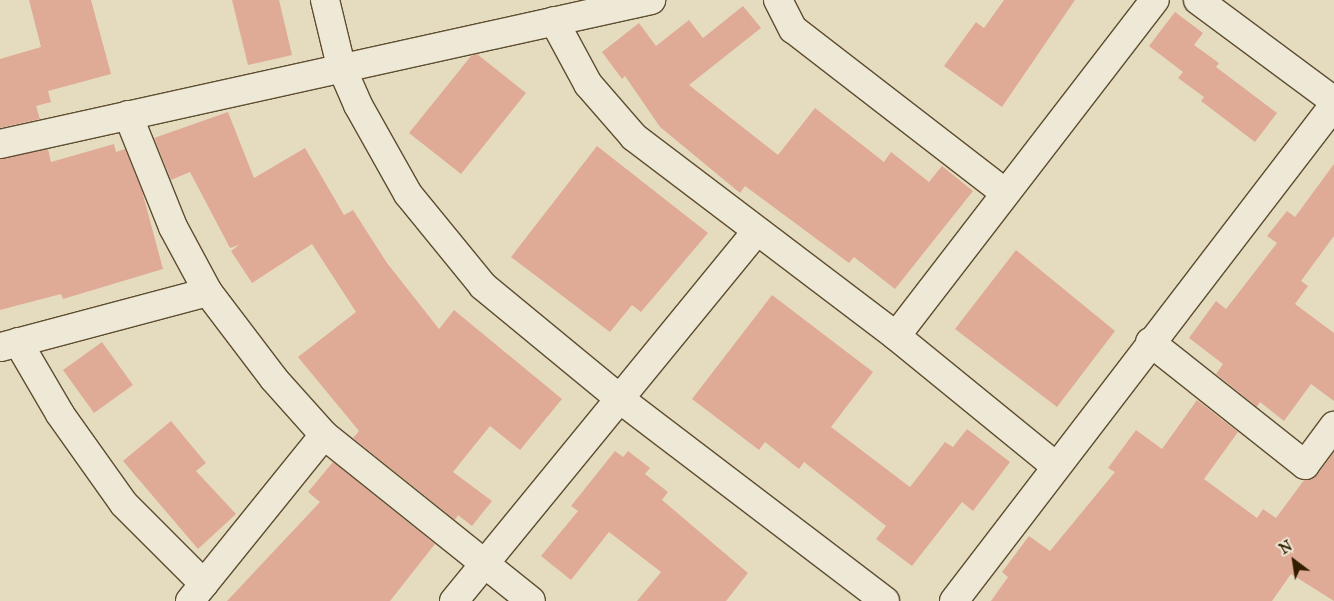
<!DOCTYPE html>
<style>
body{margin:0}
#map{position:relative;width:1334px;height:601px;overflow:hidden;background:#e5dcc0;font-family:"IM FELL Great Primer",serif}
div>[style]{position:absolute}
.building>*{inset:0;background:#e0ab96}
.roads{filter:drop-shadow(1px 0 #5e4d30) drop-shadow(-1px 0 #5e4d30) drop-shadow(0 1px #5e4d30) drop-shadow(0 -1px #5e4d30)}
.street>*{height:28px;margin:-14px;padding:0 14px;transform-origin:14px;border-radius:14px;background:#eee8d6}
.secondary>*{height:28px;margin:-14px;padding:0 14px;transform-origin:14px;border-radius:14px;background:#eee8d6}
span{translate:-50% -50%;white-space:nowrap;text-align:center;line-height:1.15;-webkit-text-stroke:5px #eee8d6;paint-order:stroke}
.north{position:absolute;left:1269px;top:536px;width:50px;height:50px;-webkit-text-stroke:4px #eee8d6;paint-order:stroke;rotate:329deg;font-size:14px;font-weight:700;line-height:20px;text-align:center;color:#311d00}
.north::after{content:'';display:block;margin:auto;width:18px;height:22px;background:#311d00;clip-path:polygon(50% 0,100% 100%,50% 72%,0 100%)}
</style>
<div id="map">
<div class="building">
<div style="clip-path:polygon(29px 0,91px 0,111px 74px,48px 91px,51px 102px,36px 106px,40px 119px,0 128px,0 59px,41px 47px)"></div>
<div style="clip-path:polygon(232px 0,279px 0,292px 55px,248px 65px)"></div>
<div style="clip-path:polygon(1004px 0,1075px 0,1002px 107px,944px 66px,976px 22px,984px 28px)"></div>
<div style="clip-path:polygon(743px 6px,761px 28px,689px 85px,778px 155px,815px 108px,884px 162px,891px 152px,929px 182px,942px 166px,973px 191px,895px 289px,854px 257px,849px 263px,745px 186px,740px 193px,660px 127px,625px 76px,622px 79px,602px 52px,639px 23px,656px 46px,689px 20px,703px 38px)"></div>
<div style="clip-path:polygon(1175px 12px,1203px 33px,1194px 45px,1219px 63px,1216px 67px,1277px 113px,1255px 142px,1201px 101px,1204px 97px,1178px 78px,1183px 72px,1149px 46px)"></div>
<div style="clip-path:polygon(477px 54px,526px 93px,461px 174px,409px 133px,471px 56px)"></div>
<div style="clip-path:polygon(228px 112px,254px 178px,305px 148px,344px 215px,353px 210px,387px 263px,439px 329px,454px 310px,562px 399px,520px 450px,490px 426px,453px 472px,492px 501px,472px 526px,458px 515px,455px 520px,353px 438px,359px 431px,298px 357px,356px 312px,312px 244px,252px 283px,231px 251px,239px 245px,230px 248px,190px 172px,171px 180px,154px 138px)"></div>
<div style="clip-path:polygon(114px 144px,116px 152px,125px 149px,142px 191px,163px 269px,63px 299px,61px 294px,0 310px,0 159px,48px 149px,51px 162px)"></div>
<div style="clip-path:polygon(597px 146px,708px 233px,641px 312px,632px 305px,610px 332px,511px 257px)"></div>
<div style="clip-path:polygon(1334px 164px,1334px 236px,1301px 281px,1308px 286px,1295px 304px,1334px 333px,1334px 401px,1311px 384px,1284px 421px,1260px 402px,1257px 407px,1216px 374px,1223px 364px,1189px 338px,1216px 301px,1226px 309px,1277px 243px,1267px 236px,1287px 211px,1295px 217px)"></div>
<div style="clip-path:polygon(1016px 250px,1115px 331px,1057px 407px,955px 329px)"></div>
<div style="clip-path:polygon(772px 295px,873px 372px,831px 427px,910px 487px,945px 442px,953px 447px,967px 429px,1010px 462px,973px 511px,962px 502px,912px 566px,876px 539px,886px 526px,804px 462px,799px 469px,765px 442px,759px 450px,692px 399px)"></div>
<div style="clip-path:polygon(102px 342px,133px 385px,94px 413px,63px 370px)"></div>
<div style="clip-path:polygon(1197px 400px,1238px 432px,1204px 479px,1257px 518px,1263px 509px,1276px 518px,1304px 480px,1317px 475px,1334px 452px,1334px 601px,1291px 574px,1272px 601px,991px 601px,1008px 577px,1002px 572px,1029px 536px,1050px 551px,1115px 472px,1108px 468px,1136px 430px,1162px 449px)"></div>
<div style="clip-path:polygon(171px 421px,206px 463px,196px 471px,236px 514px,198px 549px,123px 461px)"></div>
<div style="clip-path:polygon(615px 451px,623px 457px,628px 451px,650px 468px,645px 474px,668px 492px,662px 500px,748px 573px,726px 601px,637px 601px,661px 572px,609px 532px,571px 580px,541px 556px,578px 511px,571px 506px)"></div>
<div style="clip-path:polygon(333px 462px,435px 544px,390px 601px,227px 601px,320px 502px,308px 492px)"></div>
</div>
<div class="roads">
<div class="street">
<div style="left:778px;top:0;width:33px;rotate:63deg"></div>
<div style="left:793px;top:29px;width:268px;rotate:37.7deg"></div>
<div style="left:1198px;top:0;width:169px;rotate:36.6deg"></div>
<div style="left:554px;top:21px;width:72px;rotate:61.6deg"></div>
<div style="left:588px;top:84px;width:70px;rotate:49deg"></div>
<div style="left:634px;top:137px;width:329px;rotate:37.2deg"></div>
<div style="left:896px;top:336px;width:204px;rotate:39.2deg"></div>
<div style="left:128px;top:115px;width:121px;rotate:68.1deg"></div>
<div style="left:173px;top:227px;width:74px;rotate:61.7deg"></div>
<div style="left:208px;top:292px;width:109px;rotate:52.8deg"></div>
<div style="left:274px;top:379px;width:75px;rotate:48.2deg"></div>
<div style="left:324px;top:435px;width:265px;rotate:38.7deg"></div>
<div style="left:0;top:144px;width:667px;rotate:-12.47deg"></div>
<div style="left:896px;top:336px;width:424px;rotate:-52.4deg"></div>
<div style="left:18px;top:342px;width:83px;rotate:59.7deg"></div>
<div style="left:60px;top:414px;width:110px;rotate:54.6deg"></div>
<div style="left:124px;top:504px;width:113px;rotate:45deg"></div>
<div style="left:1150px;top:342px;width:198px;rotate:38.4deg"></div>
<div style="left:1305px;top:465px;width:49px;rotate:-53.4deg"></div>
<div style="left:1px;top:347px;width:214px;rotate:-14.9deg"></div>
<div style="left:190px;top:601px;width:213px;rotate:-51.1deg"></div>
<div style="left:454px;top:601px;width:477px;rotate:-50.7deg"></div>
<div style="left:954px;top:601px;width:625px;rotate:-52.54deg"></div>
</div>
<div class="secondary">
<div style="left:325px;top:0;width:68px;rotate:76.4deg"></div>
<div style="left:341px;top:66px;width:43px;rotate:66.4deg"></div>
<div style="left:358px;top:105px;width:102px;rotate:60.7deg"></div>
<div style="left:408px;top:194px;width:119px;rotate:50.8deg"></div>
<div style="left:483px;top:286px;width:178px;rotate:39.5deg"></div>
<div style="left:620px;top:399px;width:333px;rotate:37.3deg"></div>
</div>
</div>
<div class="north">N</div>
</div>
